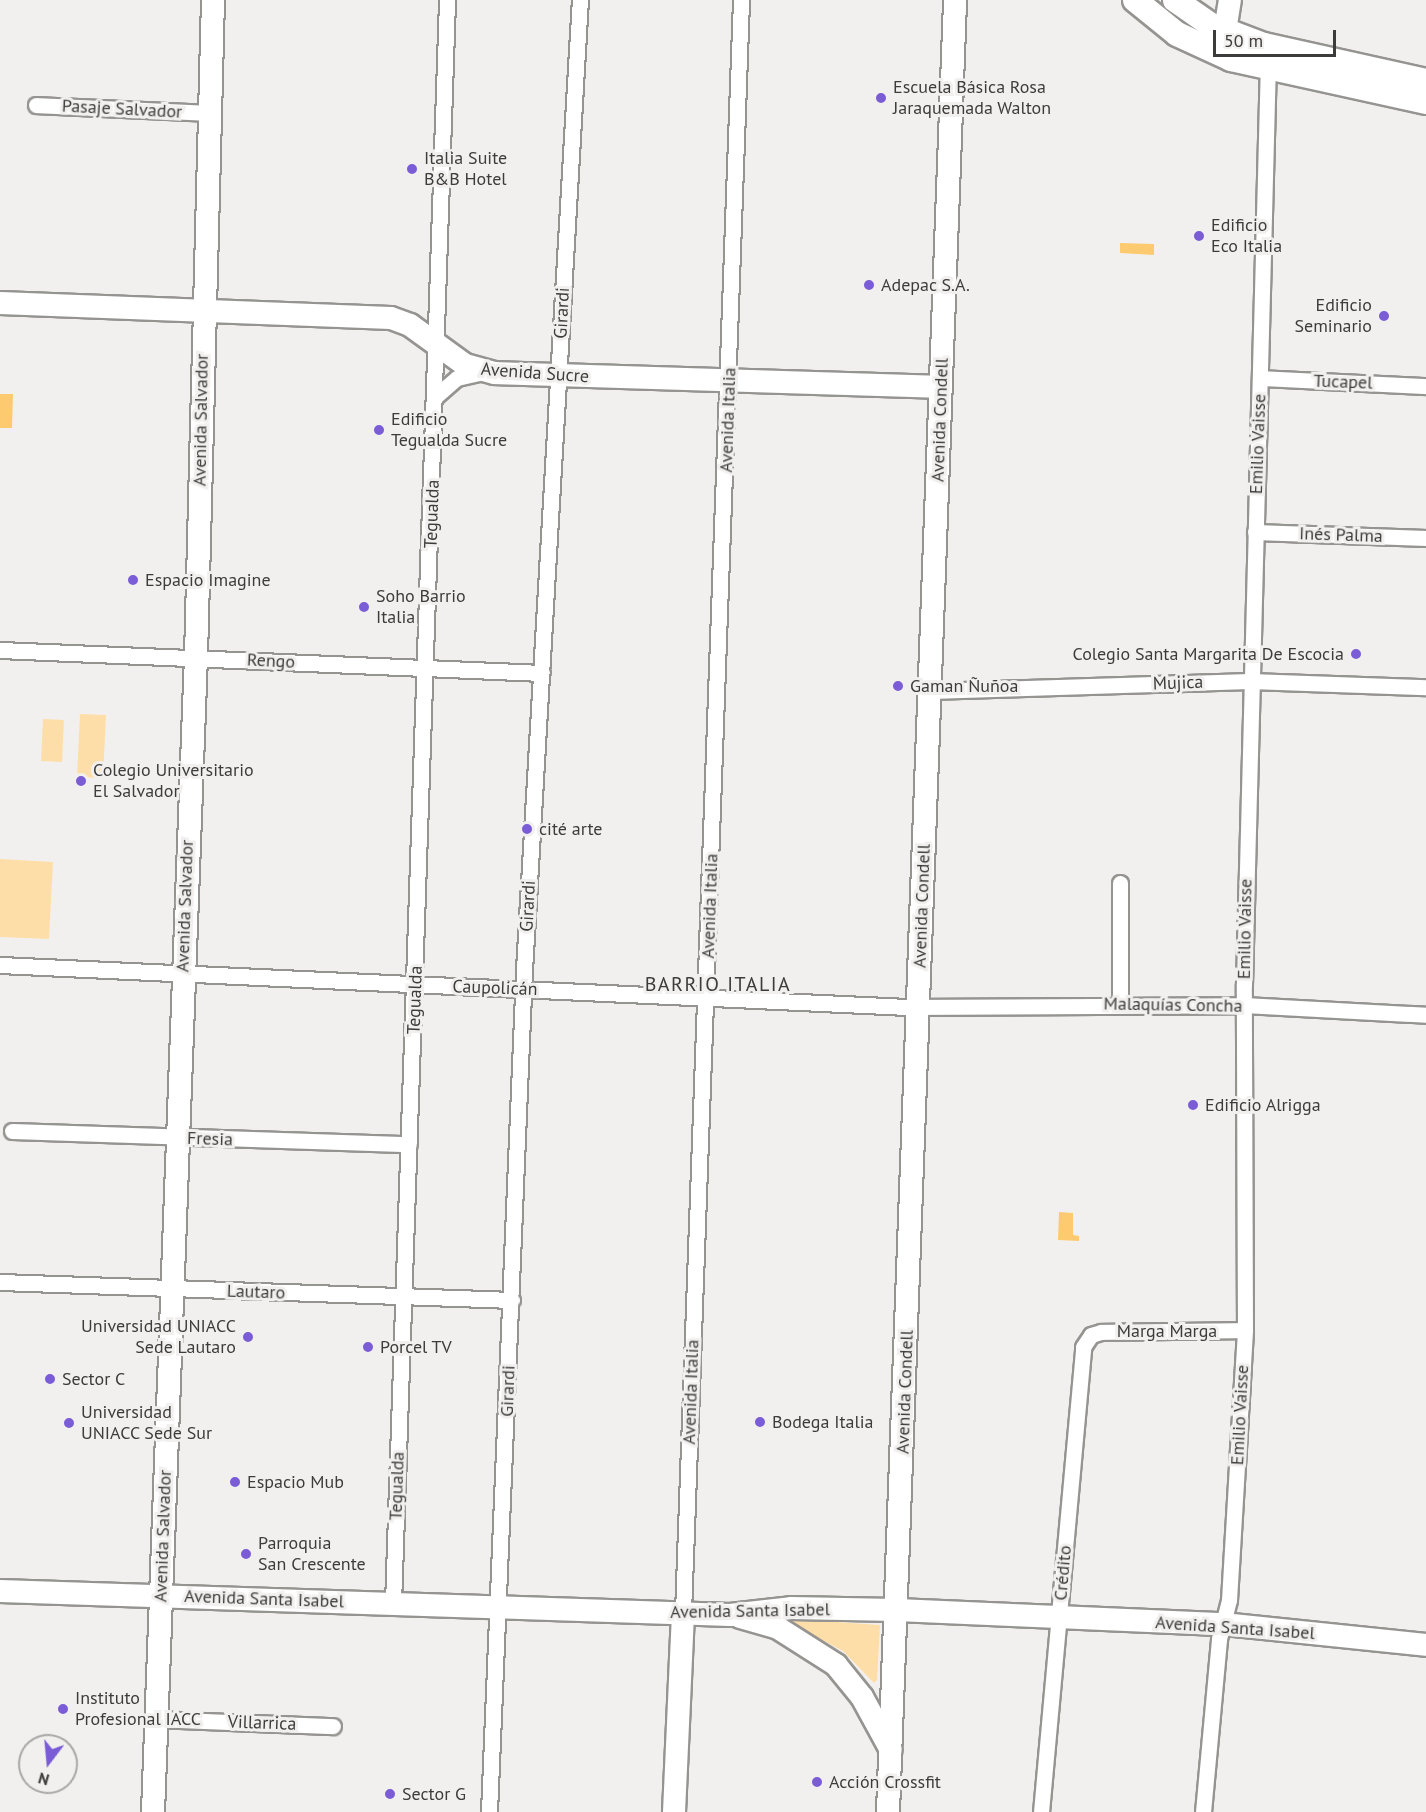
<!DOCTYPE html>
<meta charset="utf-8">
<style>
body{margin:0}
#map{position:relative;width:1426px;height:1812px;overflow:hidden;background:#f2f0ee;font-family:"PT Sans",sans-serif}
div>[style]{position:absolute}
.green>*{inset:0;background:#fedea8}
.water>*{inset:0;background:#fdca6f}
.roads{filter:drop-shadow(2px 0 #959491) drop-shadow(-2px 0 #959491) drop-shadow(0 2px #959491) drop-shadow(0 -2px #959491)}
.street>*{height:15px;margin:-7.5px;padding:0 7.5px;transform-origin:7.5px;border-radius:7.5px;background:#fff}
.secondary>*{height:22px;margin:-11px;padding:0 11px;transform-origin:11px;border-radius:11px;background:#fff}
.primary>*{height:24px;margin:-12px;padding:0 12px;transform-origin:12px;border-radius:12px;background:#fff}
.dots>*{width:16px;height:16px;translate:-50% -50%;box-sizing:border-box;border:3px solid #f2f0ee;border-radius:50%}
span{translate:-50% -50%;white-space:nowrap;text-align:center;line-height:1.15;-webkit-text-stroke:6px #f2f0ee;paint-order:stroke}
.poi-label{font-size:18px;color:#3c3c3b}
.left{translate:0 -50%;text-align:left}
.right{translate:-100% -50%;text-align:right}
.street-label{font-size:18px;color:#3c3c3b}
.neighbourhood-label{font-size:20px;color:#3c3c3b;letter-spacing:1.5px}
.north{position:absolute;left:18px;top:1734px;width:60px;height:60px;box-sizing:border-box;background:#f2f0ee;border:2px solid #a9a8a6;border-radius:50%;rotate:196deg;font-size:16px;font-weight:700;line-height:24px;text-align:center;color:#3c3c3b}
.north::after{content:'';display:block;margin:auto;width:21px;height:27px;background:#795cd6;clip-path:polygon(50% 0,100% 100%,50% 72%,0 100%)}
.scale{position:absolute;left:1213px;top:30px;width:123px;height:27px;box-sizing:border-box;border:3px solid #3c3c3b;border-top:0;padding-left:8px;font-size:18px;line-height:21px;white-space:nowrap;color:#3c3c3b;-webkit-text-stroke:4px #f2f0ee;paint-order:stroke}
</style>
<div id="map">
<div class="green">
<div style="clip-path:polygon(80px 714px,106px 715px,103px 778px,77px 777px)"></div>
<div style="clip-path:polygon(43px 719px,64px 720px,62px 762px,41px 761px)"></div>
<div style="clip-path:polygon(0 859px,53px 862px,49px 939px,0 937px)"></div>
<div style="clip-path:polygon(793px 1619px,880px 1625px,877px 1680px,874px 1683px,843px 1651px,792px 1624px)"></div>
</div>
<div class="water">
<div style="clip-path:polygon(1120px 243px,1154px 244px,1154px 255px,1120px 253px)"></div>
<div style="clip-path:polygon(0 394px,13px 394px,12px 428px,0 428px)"></div>
<div style="clip-path:polygon(1059px 1212px,1073px 1213px,1073px 1235px,1079px 1236px,1079px 1241px,1058px 1240px)"></div>
</div>
<div class="roads">
<div class="street">
<div style="left:36px;top:105px;width:173px;rotate:2.6deg"></div>
<div style="left:1260px;top:378px;width:166px;rotate:2.8deg"></div>
<div style="left:436px;top:396px;width:28px;rotate:-41deg"></div>
<div style="left:457px;top:378px;width:26px;rotate:-13deg"></div>
<div style="left:1255px;top:532px;width:171px;rotate:2deg"></div>
<div style="left:0;top:650px;width:542px;rotate:2.43deg"></div>
<div style="left:930px;top:691px;width:320px;rotate:-1.8deg"></div>
<div style="left:1250px;top:681px;width:176px;rotate:2deg"></div>
<div style="left:0;top:965px;width:907px;rotate:2.65deg"></div>
<div style="left:906px;top:1007px;width:338px;rotate:-0.3deg"></div>
<div style="left:1244px;top:1005px;width:182px;rotate:3.1deg"></div>
<div style="left:1120px;top:1004px;width:121px;rotate:-90deg"></div>
<div style="left:12px;top:1131px;width:397px;rotate:1.9deg"></div>
<div style="left:0;top:1282px;width:512px;rotate:2.01deg"></div>
<div style="left:393px;top:1604px;width:1605px;rotate:-88.07deg"></div>
<div style="left:683px;top:1613px;width:1614px;rotate:-87.94deg"></div>
<div style="left:156px;top:1719px;width:177px;rotate:2.3deg"></div>
<div style="left:489px;top:1812px;width:843px;rotate:-87.62deg"></div>
<div style="left:524px;top:970px;width:972px;rotate:-86.7deg"></div>
<div style="left:1041px;top:1812px;width:467px;rotate:-84.8deg"></div>
<div style="left:1083px;top:1347px;width:14px;rotate:-56deg"></div>
<div style="left:1091px;top:1335px;width:10px;rotate:-17deg"></div>
<div style="left:1101px;top:1332px;width:144px;rotate:-0.8deg"></div>
<div style="left:1203px;top:1812px;width:174px;rotate:-84.7deg"></div>
<div style="left:1219px;top:1639px;width:40px;rotate:-75.6deg"></div>
<div style="left:1229px;top:1600px;width:270px;rotate:-86.6deg"></div>
<div style="left:1245px;top:1330px;width:346px;rotate:-90.2deg"></div>
<div style="left:1244px;top:984px;width:924px;rotate:-88.51deg"></div>
</div>
<div class="secondary">
<div style="left:1225px;top:31px;width:31px;rotate:-81deg"></div>
<div style="left:0;top:303px;width:391px;rotate:2.2deg"></div>
<div style="left:391px;top:318px;width:20px;rotate:20deg"></div>
<div style="left:410px;top:325px;width:68px;rotate:36deg"></div>
<div style="left:465px;top:365px;width:31px;rotate:15deg"></div>
<div style="left:495px;top:373px;width:446px;rotate:1.8deg"></div>
<div style="left:0;top:1591px;width:730px;rotate:1.88deg"></div>
<div style="left:730px;top:1615px;width:61px;rotate:-6.5deg"></div>
<div style="left:791px;top:1608px;width:106px;rotate:1.1deg"></div>
<div style="left:897px;top:1610px;width:327px;rotate:2.5deg"></div>
<div style="left:1224px;top:1624px;width:203px;rotate:5.9deg"></div>
<div style="left:740px;top:1617px;width:40px;rotate:16deg"></div>
<div style="left:778px;top:1628px;width:69px;rotate:32.5deg"></div>
<div style="left:836px;top:1665px;width:41px;rotate:50.9deg"></div>
<div style="left:862px;top:1697px;width:60px;rotate:61.3deg"></div>
<div style="left:153px;top:1812px;width:1156px;rotate:-87.87deg"></div>
<div style="left:196px;top:657px;width:657px;rotate:-88.52deg"></div>
<div style="left:674px;top:1812px;width:199px;rotate:-87.4deg"></div>
<div style="left:888px;top:1812px;width:1813px;rotate:-87.88deg"></div>
</div>
<div class="primary">
<div style="left:1135px;top:0;width:54px;rotate:39deg"></div>
<div style="left:1177px;top:34px;width:60px;rotate:24.8deg"></div>
<div style="left:1231px;top:59px;width:200px;rotate:12.4deg"></div>
<div style="left:1175px;top:0;width:44px;rotate:34.8deg"></div>
<div style="left:1211px;top:25px;width:57px;rotate:20.7deg"></div>
<div style="left:1264px;top:45px;width:166px;rotate:12.5deg"></div>
</div>
</div>
<div class="dots">
<div style="left:881px;top:98px;background:#795cd6"></div>
<div style="left:412px;top:169px;background:#795cd6"></div>
<div style="left:1199px;top:236px;background:#795cd6"></div>
<div style="left:869px;top:285px;background:#795cd6"></div>
<div style="left:1384px;top:316px;background:#795cd6"></div>
<div style="left:379px;top:430px;background:#795cd6"></div>
<div style="left:133px;top:580px;background:#795cd6"></div>
<div style="left:364px;top:607px;background:#795cd6"></div>
<div style="left:1356px;top:654px;background:#795cd6"></div>
<div style="left:898px;top:686px;background:#795cd6"></div>
<div style="left:81px;top:781px;background:#795cd6"></div>
<div style="left:527px;top:829px;background:#795cd6"></div>
<div style="left:1193px;top:1105px;background:#795cd6"></div>
<div style="left:248px;top:1337px;background:#795cd6"></div>
<div style="left:368px;top:1347px;background:#795cd6"></div>
<div style="left:50px;top:1379px;background:#795cd6"></div>
<div style="left:760px;top:1422px;background:#795cd6"></div>
<div style="left:69px;top:1423px;background:#795cd6"></div>
<div style="left:235px;top:1482px;background:#795cd6"></div>
<div style="left:246px;top:1554px;background:#795cd6"></div>
<div style="left:63px;top:1709px;background:#795cd6"></div>
<div style="left:817px;top:1782px;background:#795cd6"></div>
<div style="left:390px;top:1794px;background:#795cd6"></div>
</div>
<div class="poi-label">
<span class="left" style="left:893px;top:98px">Escuela Básica Rosa<br>Jaraquemada Walton</span>
<span class="left" style="left:424px;top:169px">Italia Suite<br>B&amp;B Hotel</span>
<span class="left" style="left:1211px;top:236px">Edificio<br>Eco Italia</span>
<span class="left" style="left:881px;top:285px">Adepac S.A.</span>
<span class="right" style="left:1372px;top:316px">Edificio<br>Seminario</span>
<span class="left" style="left:391px;top:430px">Edificio<br>Tegualda Sucre</span>
<span class="left" style="left:145px;top:580px">Espacio Imagine</span>
<span class="left" style="left:376px;top:607px">Soho Barrio<br>Italia</span>
<span class="right" style="left:1344px;top:654px">Colegio Santa Margarita De Escocia</span>
<span class="left" style="left:910px;top:686px">Gaman Ñuñoa</span>
<span class="left" style="left:93px;top:781px">Colegio Universitario<br>El Salvador</span>
<span class="left" style="left:539px;top:829px">cité arte</span>
<span class="left" style="left:1205px;top:1105px">Edificio Alrigga</span>
<span class="right" style="left:236px;top:1337px">Universidad UNIACC<br>Sede Lautaro</span>
<span class="left" style="left:380px;top:1347px">Porcel TV</span>
<span class="left" style="left:62px;top:1379px">Sector C</span>
<span class="left" style="left:81px;top:1423px">Universidad<br>UNIACC Sede Sur</span>
<span class="left" style="left:772px;top:1422px">Bodega Italia</span>
<span class="left" style="left:247px;top:1482px">Espacio Mub</span>
<span class="left" style="left:258px;top:1554px">Parroquia<br>San Crescente</span>
<span class="left" style="left:75px;top:1709px">Instituto<br>Profesional IACC</span>
<span class="left" style="left:829px;top:1782px">Acción Crossfit</span>
<span class="left" style="left:402px;top:1794px">Sector G</span>
</div>
<div class="street-label">
<span style="left:122px;top:109px;rotate:3deg">Pasaje Salvador</span>
<span style="left:562px;top:313px;rotate:-87deg">Girardi</span>
<span style="left:535px;top:373px;rotate:4deg">Avenida Sucre</span>
<span style="left:1343px;top:382px;rotate:2deg">Tucapel</span>
<span style="left:201px;top:420px;rotate:-89deg">Avenida Salvador</span>
<span style="left:728px;top:420px;rotate:-88deg">Avenida Italia</span>
<span style="left:940px;top:420px;rotate:-88deg">Avenida Condell</span>
<span style="left:1258px;top:444px;rotate:-88deg">Emilio Vaisse</span>
<span style="left:432px;top:514px;rotate:-88deg">Tegualda</span>
<span style="left:1341px;top:535px;rotate:2deg">Inés Palma</span>
<span style="left:271px;top:661px;rotate:3deg">Rengo</span>
<span style="left:1178px;top:683px;rotate:-2deg">Mujica</span>
<span style="left:185px;top:906px;rotate:-88deg">Avenida Salvador</span>
<span style="left:528px;top:906px;rotate:-87deg">Girardi</span>
<span style="left:710px;top:906px;rotate:-88deg">Avenida Italia</span>
<span style="left:922px;top:906px;rotate:-88deg">Avenida Condell</span>
<span style="left:1245px;top:929px;rotate:-89deg">Emilio Vaisse</span>
<span style="left:495px;top:988px;rotate:2deg">Caupolicán</span>
<span style="left:415px;top:1000px;rotate:-88deg">Tegualda</span>
<span style="left:1173px;top:1005px;rotate:1deg">Malaquías Concha</span>
<span style="left:210px;top:1139px;rotate:2deg">Fresia</span>
<span style="left:256px;top:1292px;rotate:2deg">Lautaro</span>
<span style="left:1167px;top:1331px">Marga Marga</span>
<span style="left:508px;top:1391px;rotate:-88deg">Girardi</span>
<span style="left:691px;top:1392px;rotate:-88deg">Avenida Italia</span>
<span style="left:905px;top:1392px;rotate:-88deg">Avenida Condell</span>
<span style="left:1240px;top:1415px;rotate:-87deg">Emilio Vaisse</span>
<span style="left:397px;top:1486px;rotate:-88deg">Tegualda</span>
<span style="left:163px;top:1536px;rotate:-88deg">Avenida Salvador</span>
<span style="left:1063px;top:1573px;rotate:-85deg">Crédito</span>
<span style="left:264px;top:1599px;rotate:2deg">Avenida Santa Isabel</span>
<span style="left:750px;top:1611px;rotate:-1deg">Avenida Santa Isabel</span>
<span style="left:1235px;top:1628px;rotate:4deg">Avenida Santa Isabel</span>
<span style="left:262px;top:1723px;rotate:2deg">Villarrica</span>
</div>
<div class="neighbourhood-label">
<span style="left:718px;top:984px">BARRIO ITALIA</span>
</div>
<div class="north">N</div>
<div class="scale">50 m</div>
</div>
